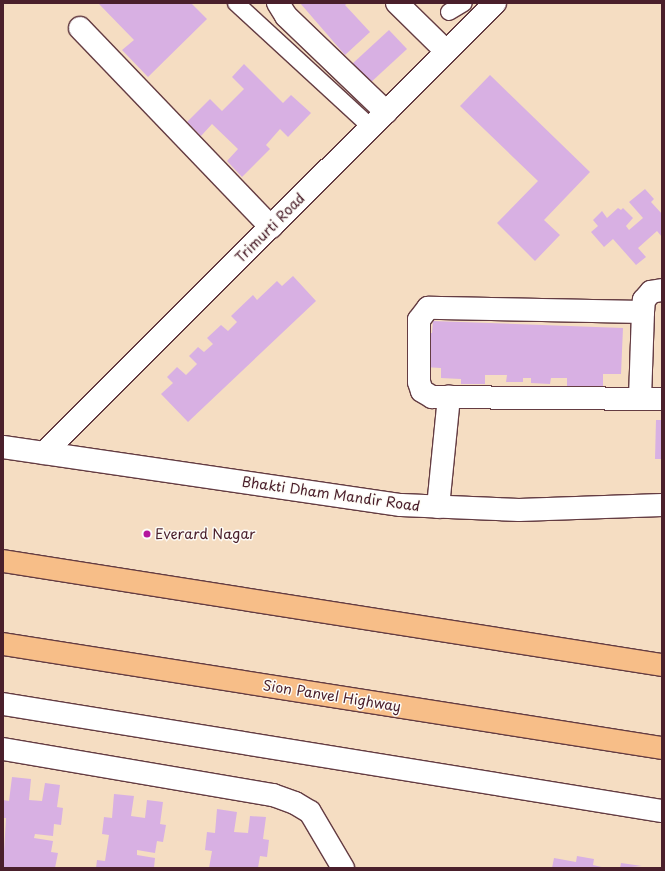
<!DOCTYPE html>
<style>
body{margin:0}
#map{position:relative;width:665px;height:871px;overflow:hidden;background:#f5ddc2;font-family:"Playpen Sans",sans-serif}
div>[style]{position:absolute}
.building>*{inset:0;background:#d8b0e3}
.roads{filter:drop-shadow(1px 0 #643c42) drop-shadow(-1px 0 #643c42) drop-shadow(0 1px #643c42) drop-shadow(0 -1px #643c42)}
.service>*{height:16px;margin:-8px;padding:0 8px;transform-origin:8px;border-radius:8px;background:#fff}
.minor>*{height:22px;margin:-11px;padding:0 11px;transform-origin:11px;border-radius:11px;background:#fff}
.tertiary>*{height:22px;margin:-11px;padding:0 11px;transform-origin:11px;border-radius:11px;background:#fff}
.trunk>*{height:22px;margin:-11px;padding:0 11px;transform-origin:11px;border-radius:11px;background:#f7be88}
.dots>*{width:11px;height:11px;translate:-50% -50%;box-sizing:border-box;border:2px solid #fdfcf7;border-radius:50%}
span{translate:-50% -50%;white-space:nowrap;text-align:center;line-height:1.15;-webkit-text-stroke:3px #fdfcf7;paint-order:stroke}
.street-label{font-size:14px;color:#4a1f2b}
.poi-label{font-size:14px;color:#4a1f2b}
.left{translate:0 -50%;text-align:left}
.frame{position:absolute;inset:0;border:4px solid #4a1f2b;pointer-events:none}
</style>
<div id="map">
<div class="building">
<div style="clip-path:polygon(98px 3px,191px 3px,207px 19px,148px 77px,122px 50px,134px 40px)"></div>
<div style="clip-path:polygon(300px 3px,348px 3px,345px 5px,370px 32px,345px 55px)"></div>
<div style="clip-path:polygon(389px 30px,407px 49px,369px 84px,351px 65px)"></div>
<div style="clip-path:polygon(244px 64px,283px 103px,291px 95px,311px 113px,288px 137px,280px 129px,266px 145px,270px 149px,242px 177px,227px 161px,238px 149px,212px 124px,201px 136px,187px 122px,210px 99px,222px 111px,244px 89px,232px 77px)"></div>
<div style="clip-path:polygon(490px 75px,590px 172px,544px 220px,560px 235px,535px 261px,497px 223px,538px 181px,460px 106px)"></div>
<div style="clip-path:polygon(645px 189px,654px 199px,651px 202px,662px 214px,662px 237px,657px 231px,638px 248px,646px 257px,636px 265px,613px 239px,604px 247px,591px 232px,598px 226px,593px 220px,602px 211px,607px 218px,618px 208px,621px 210px,623px 208px,633px 218px,626px 226px,629px 230px,643px 218px,629px 202px)"></div>
<div style="clip-path:polygon(293px 276px,316px 301px,188px 422px,161px 394px,173px 383px,167px 377px,177px 367px,186px 375px,197px 364px,189px 356px,198px 347px,204px 352px,213px 344px,207px 338px,221px 325px,228px 331px,237px 322px,231px 316px,253px 295px,257px 300px,277px 281px,282px 286px)"></div>
<div style="clip-path:polygon(433px 321px,623px 328px,621px 374px,603px 374px,603px 387px,567px 386px,567px 378px,551px 378px,550px 384px,531px 383px,531px 378px,523px 378px,523px 382px,506px 382px,507px 375px,485px 375px,485px 384px,461px 384px,461px 379px,441px 378px,441px 368px,424px 367px,425px 333px,432px 333px)"></div>
<div style="clip-path:polygon(656px 420px,662px 420px,662px 459px,655px 459px)"></div>
<div style="clip-path:polygon(12px 777px,31px 779px,29px 800px,42px 801px,45px 783px,60px 785px,57px 807px,63px 808px,61px 825px,54px 824px,53px 836px,35px 834px,34px 838px,53px 841px,51px 852px,58px 853px,55px 868px,3px 868px,6px 818px,3px 818px,3px 800px,9px 801px)"></div>
<div style="clip-path:polygon(114px 794px,134px 796px,131px 816px,145px 818px,147px 800px,163px 802px,160px 824px,166px 825px,163px 842px,157px 841px,155px 853px,137px 850px,137px 855px,155px 858px,154px 868px,96px 868px,97px 860px,105px 861px,109px 835px,102px 834px,104px 817px,112px 818px)"></div>
<div style="clip-path:polygon(217px 809px,237px 812px,234px 832px,248px 833px,250px 816px,266px 817px,263px 839px,269px 840px,267px 857px,260px 856px,258px 868px,209px 868px,212px 851px,205px 850px,207px 832px,215px 833px)"></div>
<div style="clip-path:polygon(577px 856px,594px 859px,593px 865px,606px 868px,552px 868px,554px 858px,576px 862px)"></div>
<div style="clip-path:polygon(621px 863px,642px 866px,620px 868px)"></div>
</div>
<div class="roads">
<div class="service">
<div style="left:236px;top:3px;width:183px;rotate:42.6deg"></div>
<div style="left:449px;top:12px;width:17px;rotate:-31deg"></div>
</div>
<div class="minor">
<div style="left:278px;top:3px;width:15px;rotate:58deg"></div>
<div style="left:286px;top:16px;width:139px;rotate:43.8deg"></div>
<div style="left:397px;top:3px;width:69px;rotate:44.4deg"></div>
<div style="left:80px;top:28px;width:276px;rotate:46.2deg"></div>
<div style="left:662px;top:290px;width:11px;rotate:170deg"></div>
<div style="left:651px;top:292px;width:11px;rotate:131deg"></div>
<div style="left:644px;top:300px;width:12px;rotate:95deg"></div>
<div style="left:643px;top:312px;width:215px;rotate:-178.9deg"></div>
<div style="left:428px;top:308px;width:15px;rotate:127deg"></div>
<div style="left:419px;top:320px;width:62px;rotate:90deg"></div>
<div style="left:419px;top:382px;width:9px;rotate:72deg"></div>
<div style="left:422px;top:391px;width:12px;rotate:31deg"></div>
<div style="left:432px;top:397px;width:230px;rotate:0.5deg"></div>
<div style="left:640px;top:398px;width:86px;rotate:-88deg"></div>
<div style="left:3px;top:447px;width:402px;rotate:8.3deg"></div>
<div style="left:401px;top:505px;width:118px;rotate:2.4deg"></div>
<div style="left:519px;top:510px;width:143px;rotate:-2deg"></div>
<div style="left:44px;top:453px;width:637px;rotate:-44.94deg"></div>
<div style="left:438px;top:507px;width:111px;rotate:-84.3deg"></div>
<div style="left:3px;top:749px;width:274px;rotate:9.7deg"></div>
<div style="left:273px;top:795px;width:23px;rotate:20deg"></div>
<div style="left:295px;top:803px;width:17px;rotate:31deg"></div>
<div style="left:310px;top:812px;width:65px;rotate:59.5deg"></div>
</div>
<div class="tertiary">
<div style="left:3px;top:704px;width:668px;rotate:9.22deg"></div>
</div>
<div class="trunk">
<div style="left:3px;top:561px;width:667px;rotate:8.97deg"></div>
<div style="left:3px;top:644px;width:667px;rotate:8.97deg"></div>
</div>
</div>
<div class="dots">
<div style="left:147px;top:534px;background:#b5179e"></div>
</div>
<div class="street-label">
<span style="left:270px;top:228px;rotate:-45deg">Trimurti Road</span>
<span style="left:331px;top:494px;rotate:8deg">Bhakti Dham Mandir Road</span>
<span style="left:332px;top:696px;rotate:9deg">Sion Panvel Highway</span>
</div>
<div class="poi-label">
<span class="left" style="left:155px;top:534px">Everard Nagar</span>
</div>
<div class="frame"></div>
</div>
